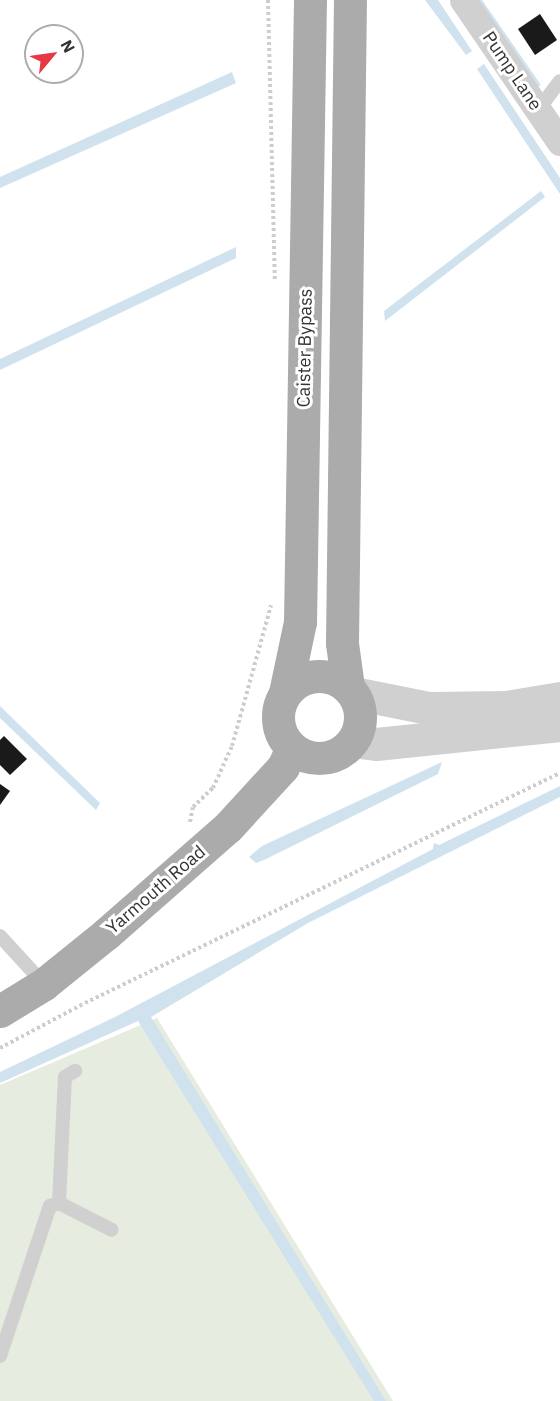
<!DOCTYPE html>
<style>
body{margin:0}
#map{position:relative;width:560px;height:1401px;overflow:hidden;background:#fff;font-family:"IBM Plex Sans",sans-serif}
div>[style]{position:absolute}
.green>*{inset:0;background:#e6ecdf}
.water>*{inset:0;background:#cfe2ee}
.building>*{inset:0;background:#1a1a1a}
.path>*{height:4px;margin-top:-2px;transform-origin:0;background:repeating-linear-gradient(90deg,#cdcdcd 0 3px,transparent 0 6px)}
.service>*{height:14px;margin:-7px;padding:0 7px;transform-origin:7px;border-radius:7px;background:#d0d0d0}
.minor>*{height:27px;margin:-13.5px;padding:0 13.5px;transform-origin:13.5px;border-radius:13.5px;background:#d0d0d0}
.tertiary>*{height:33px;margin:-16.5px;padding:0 16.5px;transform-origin:16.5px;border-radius:16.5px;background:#d0d0d0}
.primary>*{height:33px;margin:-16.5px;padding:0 16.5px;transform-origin:16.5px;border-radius:16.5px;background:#ababab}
.primary>.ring{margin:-16.5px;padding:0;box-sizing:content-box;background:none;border:33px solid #ababab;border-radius:50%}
span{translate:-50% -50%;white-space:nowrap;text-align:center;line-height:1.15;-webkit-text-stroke:6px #fff;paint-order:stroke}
.street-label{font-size:18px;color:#333}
.north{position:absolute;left:24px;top:24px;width:60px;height:60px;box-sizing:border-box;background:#fff;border:2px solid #adadad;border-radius:50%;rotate:61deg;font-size:16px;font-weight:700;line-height:24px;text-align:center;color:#333}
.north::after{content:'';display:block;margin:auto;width:21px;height:27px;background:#e63946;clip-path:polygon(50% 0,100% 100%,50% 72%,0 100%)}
</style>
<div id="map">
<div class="green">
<div style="clip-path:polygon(157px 1018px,393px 1401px,0 1401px,0 1085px)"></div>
</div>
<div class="water">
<div style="clip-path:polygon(425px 0,438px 0,472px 51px,466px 55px)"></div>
<div style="clip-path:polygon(474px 0,482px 0,541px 85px,535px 89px)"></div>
<div style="clip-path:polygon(484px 64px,560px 178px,560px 194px,477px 69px)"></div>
<div style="clip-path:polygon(232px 72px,236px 83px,0 188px,0 177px)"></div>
<div style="clip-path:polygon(541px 191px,545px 197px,385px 321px,384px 311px)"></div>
<div style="clip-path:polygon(236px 247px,236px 258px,0 370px,0 359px)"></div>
<div style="clip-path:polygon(0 706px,100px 803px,96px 810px,0 718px)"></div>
<div style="clip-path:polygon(442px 762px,438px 774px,264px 860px,256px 863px,249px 857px,262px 846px)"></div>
<div style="clip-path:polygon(560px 786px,560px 797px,308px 923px,151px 1017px,386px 1401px,374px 1401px,138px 1021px,0 1083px,0 1072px,115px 1017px,433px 849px,434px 843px,439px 845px)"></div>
</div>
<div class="building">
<div style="clip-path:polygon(540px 14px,557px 40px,535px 55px,518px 29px)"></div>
<div style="clip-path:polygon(4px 736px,27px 759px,10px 775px,0 765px,0 740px)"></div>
<div style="clip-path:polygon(0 784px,10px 791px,0 805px)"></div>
</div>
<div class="path">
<div style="left:268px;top:0;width:280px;rotate:88.6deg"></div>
<div style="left:190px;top:822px;width:15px;rotate:-79deg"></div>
<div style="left:193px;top:807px;width:28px;rotate:-44deg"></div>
<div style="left:213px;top:788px;width:46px;rotate:-65.7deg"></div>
<div style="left:232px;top:746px;width:146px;rotate:-74.5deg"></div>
<div style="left:0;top:1048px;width:96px;rotate:-27.9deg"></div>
<div style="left:85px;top:1003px;width:528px;rotate:-25.84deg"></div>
</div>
<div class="service">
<div style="left:538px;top:110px;width:36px;rotate:-53deg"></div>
<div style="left:0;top:936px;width:65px;rotate:47.5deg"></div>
<div style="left:59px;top:1203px;width:59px;rotate:27deg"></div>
<div style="left:0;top:1356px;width:158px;rotate:-71.6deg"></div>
<div style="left:50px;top:1206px;width:9px;rotate:-18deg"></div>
<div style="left:59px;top:1203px;width:126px;rotate:-87.3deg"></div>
<div style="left:65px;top:1077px;width:12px;rotate:-31deg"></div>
</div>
<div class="minor">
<div style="left:463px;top:0;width:172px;rotate:55.7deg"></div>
</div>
<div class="tertiary">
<div style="left:353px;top:693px;width:77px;rotate:11.2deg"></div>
<div style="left:429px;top:708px;width:77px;rotate:-0.7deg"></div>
<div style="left:506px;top:707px;width:55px;rotate:-9.5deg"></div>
<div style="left:353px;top:741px;width:23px;rotate:7deg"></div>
<div style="left:376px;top:744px;width:185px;rotate:-5.9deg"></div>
</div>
<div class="primary">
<div class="ring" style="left:278px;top:676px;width:49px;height:49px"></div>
<div style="left:348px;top:687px;width:44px;rotate:-97.8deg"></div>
<div style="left:342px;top:643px;width:643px;rotate:-89.29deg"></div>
<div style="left:285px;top:693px;width:73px;rotate:-78.1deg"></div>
<div style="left:300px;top:622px;width:622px;rotate:-89.08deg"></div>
<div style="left:0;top:1011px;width:52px;rotate:-31.5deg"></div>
<div style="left:44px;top:984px;width:80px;rotate:-38.9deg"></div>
<div style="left:106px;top:934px;width:162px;rotate:-41.3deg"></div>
<div style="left:228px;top:827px;width:81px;rotate:-47.5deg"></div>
<div style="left:283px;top:767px;width:21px;rotate:-65deg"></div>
</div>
<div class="street-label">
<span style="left:512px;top:71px;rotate:56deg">Pump Lane</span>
<span style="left:305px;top:348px;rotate:-89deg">Caister Bypass</span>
<span style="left:156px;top:890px;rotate:-41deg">Yarmouth Road</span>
</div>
<div class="north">N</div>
</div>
